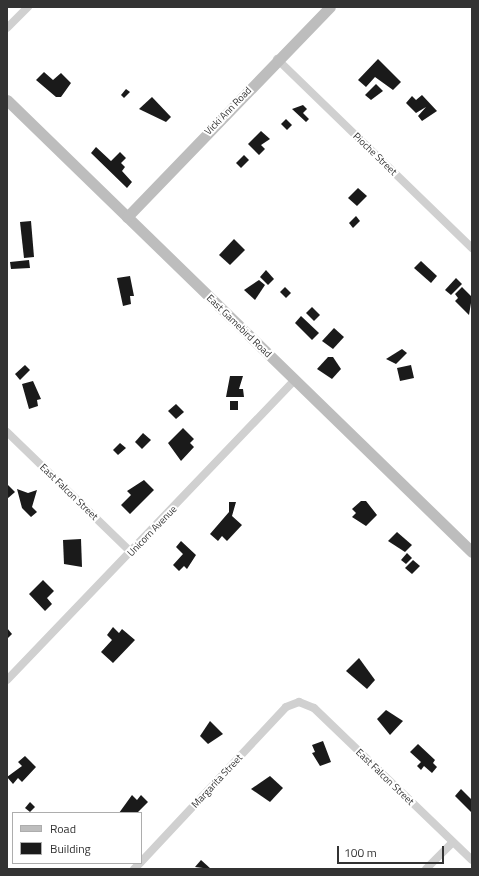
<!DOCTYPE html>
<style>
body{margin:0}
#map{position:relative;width:479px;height:876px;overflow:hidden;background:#fff;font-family:"Titillium Web",sans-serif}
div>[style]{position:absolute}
.building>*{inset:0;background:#1a1a1a}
.street>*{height:8px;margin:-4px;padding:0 4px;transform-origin:4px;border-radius:4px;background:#d0d0d0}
.secondary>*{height:11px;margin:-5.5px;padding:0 5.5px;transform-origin:5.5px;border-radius:5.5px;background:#bdbdbd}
span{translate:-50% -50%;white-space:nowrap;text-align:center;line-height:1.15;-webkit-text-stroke:4px #fff;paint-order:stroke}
.street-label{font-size:10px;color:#333}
.frame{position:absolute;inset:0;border:8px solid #333;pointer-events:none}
.legend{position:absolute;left:12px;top:812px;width:130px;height:52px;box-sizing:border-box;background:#fff;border:1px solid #adadad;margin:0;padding:5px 7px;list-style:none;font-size:12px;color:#333}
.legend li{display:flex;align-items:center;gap:8px;height:20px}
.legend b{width:20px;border:1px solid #adadad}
.scale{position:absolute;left:337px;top:846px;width:107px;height:18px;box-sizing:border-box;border:2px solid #333;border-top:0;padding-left:5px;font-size:12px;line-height:14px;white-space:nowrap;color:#333;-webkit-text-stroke:3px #fff;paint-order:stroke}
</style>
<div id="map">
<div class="building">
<div style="clip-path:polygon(378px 59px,401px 82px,393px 90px,375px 77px,366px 87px,358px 80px)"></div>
<div style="clip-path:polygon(44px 72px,53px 80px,61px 73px,71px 83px,61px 97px,56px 97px,36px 80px)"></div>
<div style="clip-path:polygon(376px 84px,383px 91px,371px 100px,365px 95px)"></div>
<div style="clip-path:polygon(126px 89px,130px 92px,124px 98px,121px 95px)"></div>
<div style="clip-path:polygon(422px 95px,437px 111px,422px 121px,418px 116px,426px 107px,416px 113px,406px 103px,412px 96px,416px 100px)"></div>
<div style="clip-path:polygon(152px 97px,171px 117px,166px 122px,139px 109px)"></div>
<div style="clip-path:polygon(303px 105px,307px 109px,303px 113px,309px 119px,306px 122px,292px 109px)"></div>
<div style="clip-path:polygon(286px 119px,292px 125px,287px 130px,281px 124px)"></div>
<div style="clip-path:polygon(261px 131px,270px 139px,261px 145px,265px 149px,259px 155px,248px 144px)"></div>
<div style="clip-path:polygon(96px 147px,111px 161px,120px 152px,126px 158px,121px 163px,125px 167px,122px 171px,132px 182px,127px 188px,91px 153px)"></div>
<div style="clip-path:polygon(244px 155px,249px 160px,241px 168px,236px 163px)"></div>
<div style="clip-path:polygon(358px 188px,367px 196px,357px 206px,348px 198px)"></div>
<div style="clip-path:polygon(356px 216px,360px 221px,353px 228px,349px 223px)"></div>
<div style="clip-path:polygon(31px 221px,34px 257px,24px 258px,20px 222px)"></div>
<div style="clip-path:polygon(234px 239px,245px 250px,230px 265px,219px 255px)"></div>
<div style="clip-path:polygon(29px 260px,30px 268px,11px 269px,10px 262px)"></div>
<div style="clip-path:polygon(421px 261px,437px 276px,431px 283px,414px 268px)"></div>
<div style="clip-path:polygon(266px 270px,274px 279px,268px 285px,260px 277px)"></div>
<div style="clip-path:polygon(130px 276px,134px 296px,130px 296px,131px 304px,123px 306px,117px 278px)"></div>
<div style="clip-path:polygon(456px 278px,462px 284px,451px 295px,445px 290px)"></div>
<div style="clip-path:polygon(259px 280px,265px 285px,255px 300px,244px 290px)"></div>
<div style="clip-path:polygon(285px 287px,291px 293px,286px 298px,280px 292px)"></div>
<div style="clip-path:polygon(462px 287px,472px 297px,469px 315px,455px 301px,458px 298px,455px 294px)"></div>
<div style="clip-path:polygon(312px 307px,320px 315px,314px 321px,306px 313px)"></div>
<div style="clip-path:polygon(301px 316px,319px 333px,312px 340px,295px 323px)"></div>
<div style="clip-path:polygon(334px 328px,344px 337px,333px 349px,322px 341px)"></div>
<div style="clip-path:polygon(402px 349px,407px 353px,396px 364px,386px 359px)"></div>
<div style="clip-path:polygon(328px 357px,333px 357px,341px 369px,332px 379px,317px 369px)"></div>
<div style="clip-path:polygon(25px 365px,30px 370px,20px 380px,15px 374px)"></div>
<div style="clip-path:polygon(411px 365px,414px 378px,400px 381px,397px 368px)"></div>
<div style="clip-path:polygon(230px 376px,243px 376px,239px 389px,243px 389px,244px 397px,226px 397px)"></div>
<div style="clip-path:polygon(33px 381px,41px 399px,37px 400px,38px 406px,29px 409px,22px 384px)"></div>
<div style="clip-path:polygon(230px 401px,238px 401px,238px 410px,230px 410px)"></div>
<div style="clip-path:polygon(176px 404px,184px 412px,176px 419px,168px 411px)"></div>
<div style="clip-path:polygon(183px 428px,194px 439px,190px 443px,194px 447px,181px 461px,168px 443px)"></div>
<div style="clip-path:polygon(143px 433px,151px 440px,142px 449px,135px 442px)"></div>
<div style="clip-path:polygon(120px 443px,126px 448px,118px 455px,113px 450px)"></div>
<div style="clip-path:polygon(144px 480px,154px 490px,130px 514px,121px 505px,131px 495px,127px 491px)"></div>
<div style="clip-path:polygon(7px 484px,15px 492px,7px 499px)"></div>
<div style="clip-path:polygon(17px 489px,28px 493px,37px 490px,32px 507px,37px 512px,31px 517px,22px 508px)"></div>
<div style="clip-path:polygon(361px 501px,366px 501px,377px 515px,366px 526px,352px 517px,356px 513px,352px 509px)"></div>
<div style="clip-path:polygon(229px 502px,236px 502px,232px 516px,242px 525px,227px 541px,222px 536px,218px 541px,210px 534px,229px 512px)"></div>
<div style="clip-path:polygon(397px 532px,412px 545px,405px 552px,388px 541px)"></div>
<div style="clip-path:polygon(81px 539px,82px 567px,64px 564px,63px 540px)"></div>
<div style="clip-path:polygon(181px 541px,196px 555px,187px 569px,184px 566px,179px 571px,173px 565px,183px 554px,176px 547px)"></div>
<div style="clip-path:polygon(407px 553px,412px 558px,406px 564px,401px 560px)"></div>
<div style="clip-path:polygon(413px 560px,420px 566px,412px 574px,405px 568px)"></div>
<div style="clip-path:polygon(43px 580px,54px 591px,47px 598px,52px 604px,45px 611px,29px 594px)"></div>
<div style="clip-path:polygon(113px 627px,119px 633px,122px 629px,135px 640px,113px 663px,101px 652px,112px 640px,107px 635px)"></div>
<div style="clip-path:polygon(7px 628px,12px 634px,7px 639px)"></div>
<div style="clip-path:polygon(359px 658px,375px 680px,367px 689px,346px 671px)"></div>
<div style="clip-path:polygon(386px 710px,403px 721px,390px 735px,377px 719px)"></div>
<div style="clip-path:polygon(210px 721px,223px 734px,208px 744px,200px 736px)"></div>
<div style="clip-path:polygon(323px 741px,331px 762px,320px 766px,312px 753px,315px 752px,312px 745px)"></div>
<div style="clip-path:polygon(418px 744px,435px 760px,433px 763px,437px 767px,432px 773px,424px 766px,421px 770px,417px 766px,421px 762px,410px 752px)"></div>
<div style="clip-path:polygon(25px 756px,36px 767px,22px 782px,18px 778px,13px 784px,7px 777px,22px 766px,18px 762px)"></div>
<div style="clip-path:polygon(270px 776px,283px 788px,270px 802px,251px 789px)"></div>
<div style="clip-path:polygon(461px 789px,472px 800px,471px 812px,455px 796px)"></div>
<div style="clip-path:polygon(132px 795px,137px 800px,141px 795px,148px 802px,137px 813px,119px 813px)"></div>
<div style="clip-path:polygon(30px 802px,35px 807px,30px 812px,25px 808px)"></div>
<div style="clip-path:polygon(201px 860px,211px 869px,195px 867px)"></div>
</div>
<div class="street">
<div style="left:7px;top:28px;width:30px;rotate:-45deg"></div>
<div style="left:277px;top:59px;width:272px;rotate:44.1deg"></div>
<div style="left:7px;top:432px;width:173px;rotate:44.1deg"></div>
<div style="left:7px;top:680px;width:416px;rotate:-46.2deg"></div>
<div style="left:141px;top:862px;width:212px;rotate:-46.9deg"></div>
<div style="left:286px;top:707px;width:14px;rotate:-21deg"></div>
<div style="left:299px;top:702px;width:16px;rotate:22deg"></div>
<div style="left:314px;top:708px;width:219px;rotate:43.9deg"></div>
<div style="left:134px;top:869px;width:8px;rotate:-45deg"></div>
<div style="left:426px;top:869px;width:38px;rotate:-45deg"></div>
</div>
<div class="secondary">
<div style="left:7px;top:100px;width:648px;rotate:44.19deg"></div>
<div style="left:127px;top:217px;width:292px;rotate:-46deg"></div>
</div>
<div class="street-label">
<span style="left:228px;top:111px;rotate:-46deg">Vicki Ann Road</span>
<span style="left:375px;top:154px;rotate:44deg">Pioche Street</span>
<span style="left:239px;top:326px;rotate:44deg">East Gamebird Road</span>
<span style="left:69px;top:492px;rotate:44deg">East Falcon Street</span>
<span style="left:152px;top:531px;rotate:-46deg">Unicorn Avenue</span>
<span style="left:385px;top:777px;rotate:44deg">East Falcon Street</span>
<span style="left:217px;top:781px;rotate:-47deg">Margarita Street</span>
</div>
<div class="frame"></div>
<ul class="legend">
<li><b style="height:5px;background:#bdbdbd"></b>Road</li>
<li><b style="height:11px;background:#1a1a1a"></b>Building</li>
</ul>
<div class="scale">100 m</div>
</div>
